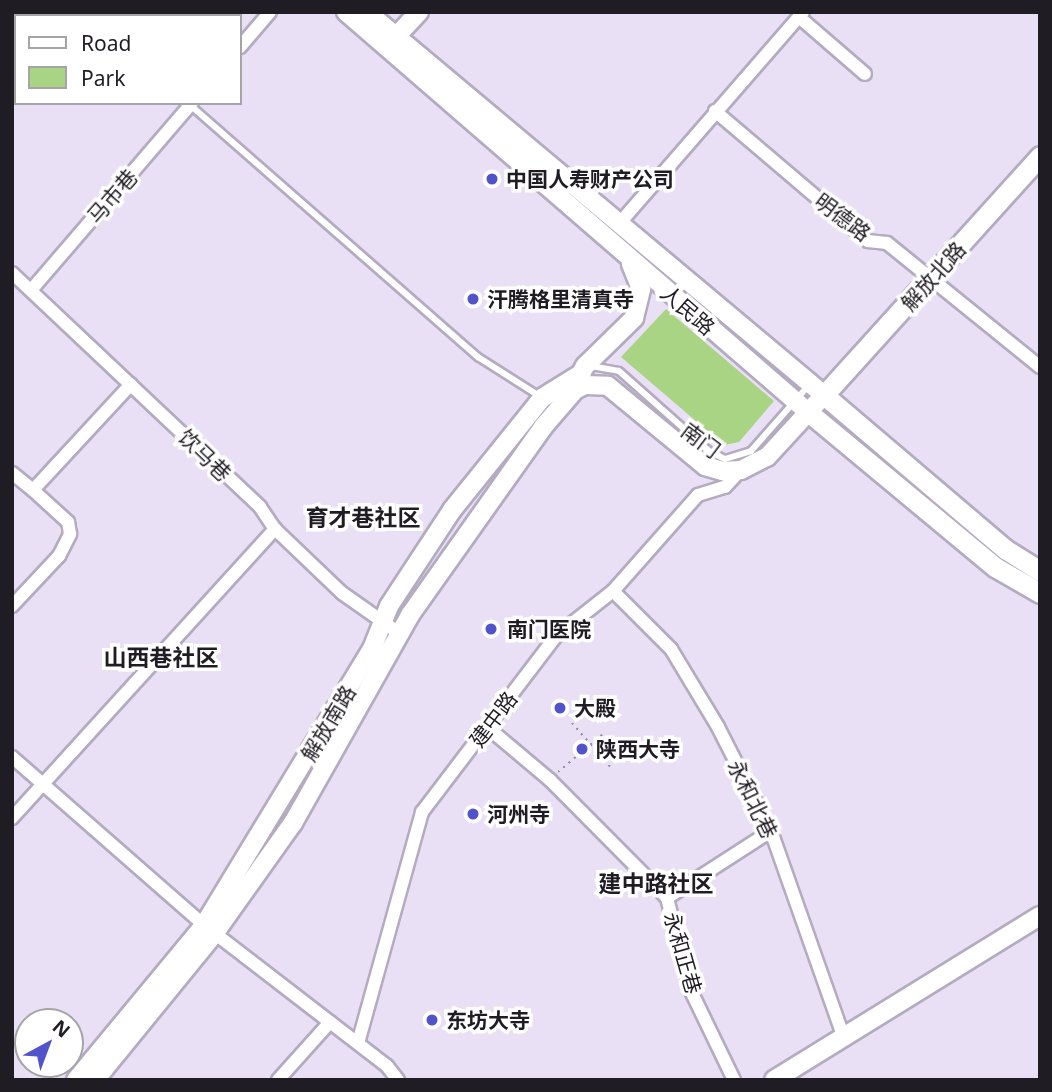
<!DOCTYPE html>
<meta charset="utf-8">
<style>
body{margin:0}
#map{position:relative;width:1052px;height:1092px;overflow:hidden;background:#eae0f6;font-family:"Noto Sans","Noto Sans SC",sans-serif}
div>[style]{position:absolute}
.green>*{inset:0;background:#a8d483}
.path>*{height:2px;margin-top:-1px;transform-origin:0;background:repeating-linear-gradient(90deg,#968f9f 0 2px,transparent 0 7px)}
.roads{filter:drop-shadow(2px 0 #b5abc1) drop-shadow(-2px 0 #b5abc1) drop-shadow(0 2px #b5abc1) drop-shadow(0 -2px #b5abc1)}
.lane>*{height:6px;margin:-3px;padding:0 3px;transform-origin:3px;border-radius:3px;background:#fff}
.street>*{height:12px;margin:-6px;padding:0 6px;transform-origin:6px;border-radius:6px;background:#fff}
.secondary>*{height:18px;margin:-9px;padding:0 9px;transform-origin:9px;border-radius:9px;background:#fff}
.primary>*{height:19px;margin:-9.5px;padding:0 9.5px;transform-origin:9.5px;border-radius:9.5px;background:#fff}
.dots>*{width:19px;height:19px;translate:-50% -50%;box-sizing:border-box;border:4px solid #fff;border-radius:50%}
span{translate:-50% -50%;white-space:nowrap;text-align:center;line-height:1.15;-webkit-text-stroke:7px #fff;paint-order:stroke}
.poi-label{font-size:21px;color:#201c24;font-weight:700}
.left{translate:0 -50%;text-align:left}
.street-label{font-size:21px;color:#201c24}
.neighbourhood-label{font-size:23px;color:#201c24;font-weight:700}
.frame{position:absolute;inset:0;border:14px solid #201c24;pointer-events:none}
.legend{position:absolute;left:14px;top:14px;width:228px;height:91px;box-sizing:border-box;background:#fff;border:2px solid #a6a4a7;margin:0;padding:9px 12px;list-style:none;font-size:21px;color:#201c24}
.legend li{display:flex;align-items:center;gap:14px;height:35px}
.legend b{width:35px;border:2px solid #a6a4a7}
.north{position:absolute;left:14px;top:1008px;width:70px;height:70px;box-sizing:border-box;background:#fff;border:2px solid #a6a4a7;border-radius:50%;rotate:41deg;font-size:19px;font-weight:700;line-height:28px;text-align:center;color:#201c24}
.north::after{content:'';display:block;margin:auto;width:24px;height:32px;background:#5053c9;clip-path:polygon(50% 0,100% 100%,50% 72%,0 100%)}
</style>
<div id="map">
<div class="green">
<div style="clip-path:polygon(666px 309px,774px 401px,739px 442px,724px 445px,621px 357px)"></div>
</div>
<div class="path">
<div style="left:572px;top:723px;width:62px;rotate:48.9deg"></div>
<div style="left:558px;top:772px;width:60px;rotate:-40.3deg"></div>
</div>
<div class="roads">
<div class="lane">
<div style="left:190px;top:105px;width:383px;rotate:41.2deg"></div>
<div style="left:478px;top:357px;width:75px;rotate:32.4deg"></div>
<div style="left:591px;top:366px;width:28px;rotate:10deg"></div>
<div style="left:619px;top:371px;width:120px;rotate:41.6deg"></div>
<div style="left:709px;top:451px;width:18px;rotate:27deg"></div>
<div style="left:725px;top:459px;width:27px;rotate:-17deg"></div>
<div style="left:751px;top:451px;width:88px;rotate:-48.7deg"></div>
</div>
<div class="street">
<div style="left:799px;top:17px;width:87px;rotate:40.8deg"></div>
<div style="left:240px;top:47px;width:46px;rotate:-49.4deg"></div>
<div style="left:715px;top:111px;width:201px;rotate:40.4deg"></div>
<div style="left:868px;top:241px;width:19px;rotate:6deg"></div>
<div style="left:887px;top:243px;width:197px;rotate:39deg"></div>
<div style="left:618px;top:225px;width:282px;rotate:-49deg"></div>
<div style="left:12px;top:273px;width:341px;rotate:43.3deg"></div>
<div style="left:260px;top:507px;width:27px;rotate:56deg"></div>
<div style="left:275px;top:529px;width:93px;rotate:43.7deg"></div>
<div style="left:342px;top:593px;width:70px;rotate:35.1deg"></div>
<div style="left:32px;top:289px;width:245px;rotate:-49.3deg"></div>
<div style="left:12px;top:473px;width:27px;rotate:39deg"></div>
<div style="left:33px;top:490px;width:144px;rotate:-47.2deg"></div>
<div style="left:613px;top:591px;width:82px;rotate:45deg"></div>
<div style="left:671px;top:649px;width:91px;rotate:58.9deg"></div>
<div style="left:718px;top:727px;width:117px;rotate:63deg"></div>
<div style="left:771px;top:831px;width:217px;rotate:70.6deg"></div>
<div style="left:12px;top:606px;width:69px;rotate:-46.8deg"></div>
<div style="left:59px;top:556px;width:25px;rotate:-63deg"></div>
<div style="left:70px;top:534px;width:12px;rotate:-99deg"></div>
<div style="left:68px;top:522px;width:47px;rotate:-137.6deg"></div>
<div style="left:487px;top:727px;width:82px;rotate:40.1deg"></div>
<div style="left:550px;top:780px;width:166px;rotate:45.2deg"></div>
<div style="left:667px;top:898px;width:96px;rotate:75.5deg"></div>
<div style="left:691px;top:991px;width:99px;rotate:64.2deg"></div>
<div style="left:12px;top:757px;width:255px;rotate:41.2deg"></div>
<div style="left:204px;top:925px;width:231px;rotate:37.6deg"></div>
<div style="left:387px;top:1066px;width:18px;rotate:52deg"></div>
<div style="left:12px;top:818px;width:391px;rotate:-47.7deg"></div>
<div style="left:667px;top:898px;width:124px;rotate:-32.8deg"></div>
<div style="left:358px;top:1043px;width:240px;rotate:-74.5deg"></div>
<div style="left:422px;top:812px;width:221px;rotate:-52.7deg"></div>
<div style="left:556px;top:636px;width:73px;rotate:-38.3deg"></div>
<div style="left:613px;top:591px;width:128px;rotate:-48.5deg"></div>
<div style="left:698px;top:495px;width:28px;rotate:-17deg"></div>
<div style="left:725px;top:487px;width:23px;rotate:-47deg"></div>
<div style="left:278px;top:1080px;width:78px;rotate:-48.1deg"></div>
</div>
<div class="secondary">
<div style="left:346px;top:12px;width:610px;rotate:40.88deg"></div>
<div style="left:389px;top:44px;width:44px;rotate:-46.8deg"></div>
<div style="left:577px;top:381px;width:17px;rotate:-62deg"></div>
<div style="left:585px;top:366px;width:69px;rotate:-44.4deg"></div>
<div style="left:634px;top:318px;width:30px;rotate:-76deg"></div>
<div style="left:641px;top:289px;width:27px;rotate:-112deg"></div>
<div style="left:76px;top:1080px;width:201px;rotate:-50.4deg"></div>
<div style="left:204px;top:925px;width:323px;rotate:-58.7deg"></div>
<div style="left:372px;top:649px;width:46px;rotate:-68.4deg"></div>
<div style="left:389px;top:606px;width:115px;rotate:-56.7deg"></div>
<div style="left:452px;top:510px;width:144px;rotate:-51.2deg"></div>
<div style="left:542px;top:398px;width:47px;rotate:-32deg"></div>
<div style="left:95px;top:1080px;width:188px;rotate:-50.8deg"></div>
<div style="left:214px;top:934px;width:136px;rotate:-54.6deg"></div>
<div style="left:293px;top:823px;width:239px;rotate:-60.6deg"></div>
<div style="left:410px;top:615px;width:230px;rotate:-54.7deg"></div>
<div style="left:543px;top:427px;width:49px;rotate:-49.1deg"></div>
<div style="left:575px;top:390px;width:11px;rotate:-27deg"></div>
<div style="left:585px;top:385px;width:23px;rotate:2deg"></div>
<div style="left:608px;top:386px;width:126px;rotate:39.5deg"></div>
<div style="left:705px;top:466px;width:19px;rotate:16deg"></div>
<div style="left:723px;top:471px;width:18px;rotate:-3deg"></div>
<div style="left:741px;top:470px;width:29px;rotate:-27deg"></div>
<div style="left:767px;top:457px;width:84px;rotate:-47.4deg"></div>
<div style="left:824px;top:395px;width:596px;rotate:-140.03deg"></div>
<div style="left:774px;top:1080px;width:312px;rotate:-31.7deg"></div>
</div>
<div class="primary">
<div style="left:1040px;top:156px;width:322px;rotate:132.1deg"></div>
<div style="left:824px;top:395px;width:238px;rotate:40.4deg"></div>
<div style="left:1005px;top:549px;width:41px;rotate:32.2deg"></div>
<div style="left:807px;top:411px;width:244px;rotate:39.7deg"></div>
<div style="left:995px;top:567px;width:52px;rotate:30deg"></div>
</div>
</div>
<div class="dots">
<div style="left:492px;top:179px;background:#5053c9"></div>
<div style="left:473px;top:299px;background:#5053c9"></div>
<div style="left:491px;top:629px;background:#5053c9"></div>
<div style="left:560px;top:708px;background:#5053c9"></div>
<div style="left:582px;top:749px;background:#5053c9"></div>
<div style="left:473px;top:814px;background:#5053c9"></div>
<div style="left:432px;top:1020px;background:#5053c9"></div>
</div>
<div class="poi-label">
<span class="left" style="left:506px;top:179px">中国人寿财产公司</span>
<span class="left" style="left:487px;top:299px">汗腾格里清真寺</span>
<span class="left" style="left:507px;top:629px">南门医院</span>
<span class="left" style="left:574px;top:708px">大殿</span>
<span class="left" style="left:596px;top:749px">陕西大寺</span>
<span class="left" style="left:487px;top:814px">河州寺</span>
<span class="left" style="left:446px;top:1020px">东坊大寺</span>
</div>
<div class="street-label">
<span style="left:112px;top:196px;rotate:-49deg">马市巷</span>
<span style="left:843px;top:217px;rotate:37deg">明德路</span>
<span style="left:933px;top:276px;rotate:-48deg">解放北路</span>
<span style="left:688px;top:310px;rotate:41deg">人民路</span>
<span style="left:701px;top:440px;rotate:37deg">南门</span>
<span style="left:205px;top:455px;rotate:44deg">饮马巷</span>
<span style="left:493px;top:719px;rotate:-53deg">建中路</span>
<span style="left:328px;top:723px;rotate:-59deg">解放南路</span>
<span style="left:753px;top:799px;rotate:64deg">永和北巷</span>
<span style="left:683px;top:953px;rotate:74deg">永和正巷</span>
</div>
<div class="neighbourhood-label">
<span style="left:363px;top:517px">育才巷社区</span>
<span style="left:161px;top:657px">山西巷社区</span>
<span style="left:656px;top:883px">建中路社区</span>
</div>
<div class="frame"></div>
<ul class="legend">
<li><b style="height:9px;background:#fff"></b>Road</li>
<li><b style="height:19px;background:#a8d483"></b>Park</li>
</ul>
<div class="north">N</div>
</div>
